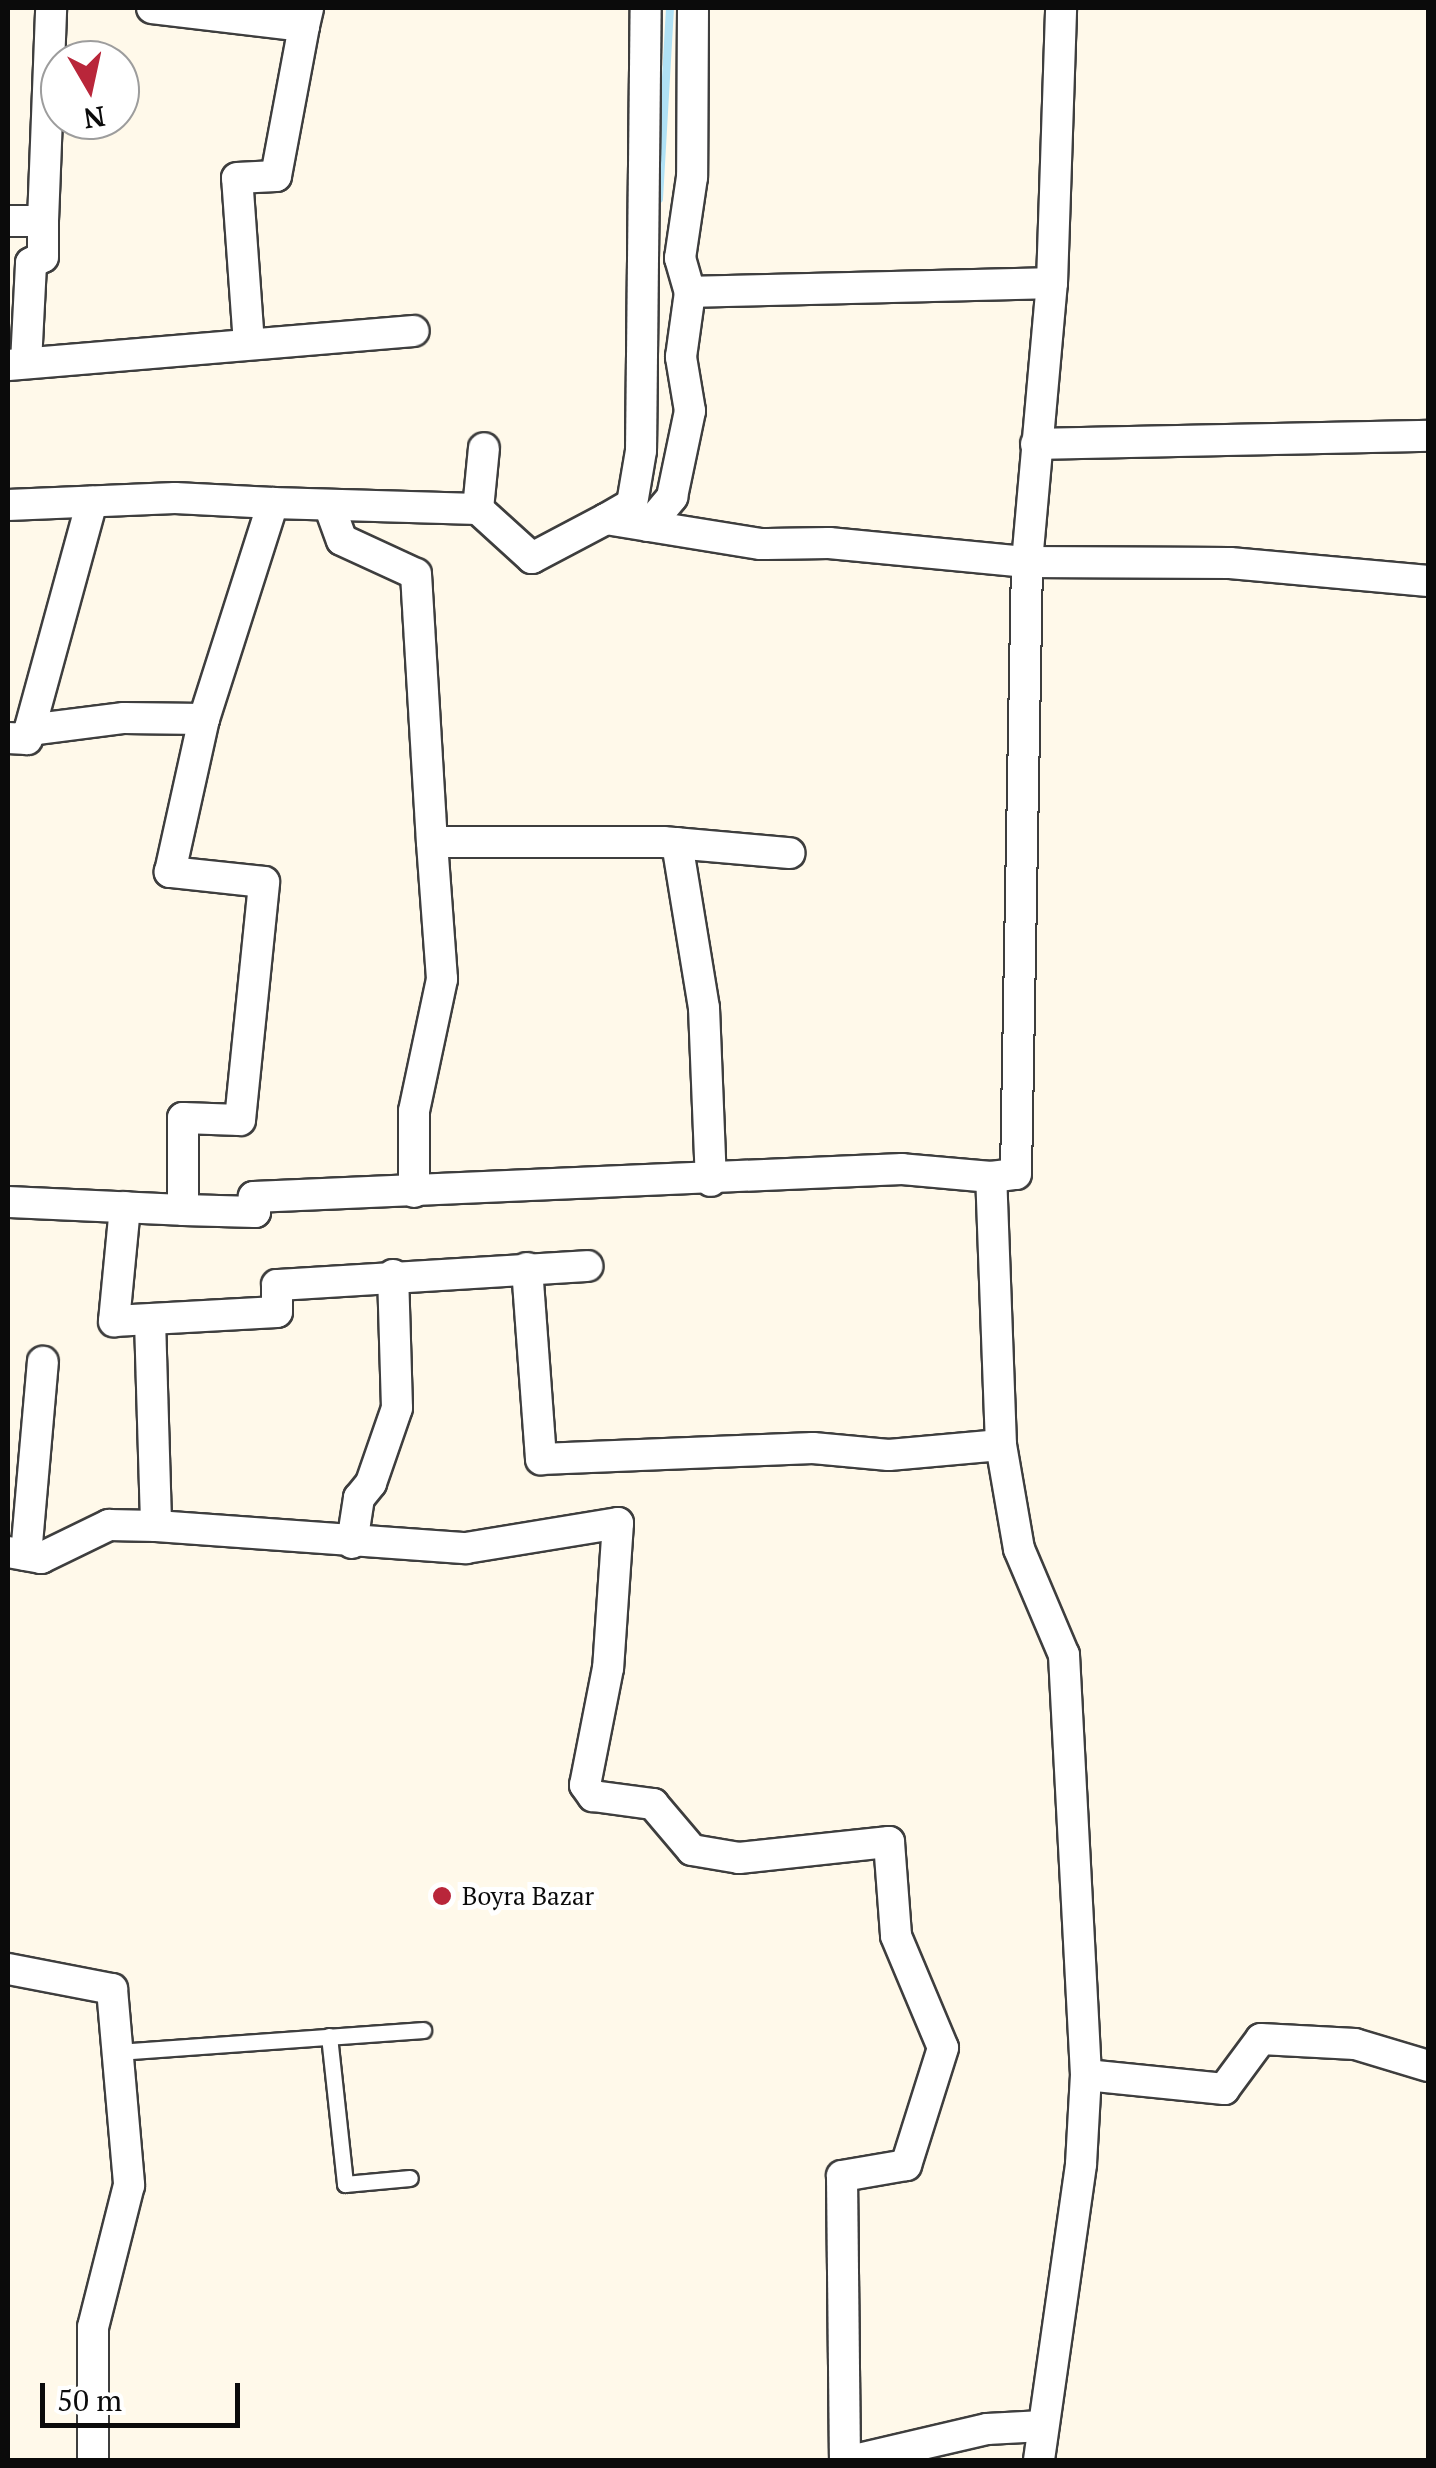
<!DOCTYPE html>
<style>
body{margin:0}
#map{position:relative;width:1436px;height:2468px;overflow:hidden;background:#fff9ea;font-family:"PT Serif",serif}
div>[style]{position:absolute}
.stream>*{height:8px;margin:-4px;padding:0 4px;transform-origin:4px;border-radius:4px;background:#b0e1f5}
.roads{filter:drop-shadow(2px 0 #3e3e3e) drop-shadow(-2px 0 #3e3e3e) drop-shadow(0 2px #3e3e3e) drop-shadow(0 -2px #3e3e3e)}
.lane>*{height:15px;margin:-7.5px;padding:0 7.5px;transform-origin:7.5px;border-radius:7.5px;background:#fff}
.street>*{height:30px;margin:-15px;padding:0 15px;transform-origin:15px;border-radius:15px;background:#fff}
.dots>*{width:28px;height:28px;translate:-50% -50%;box-sizing:border-box;border:5px solid #fff;border-radius:50%}
span{translate:-50% -50%;white-space:nowrap;text-align:center;line-height:1.15;-webkit-text-stroke:10px #fff;paint-order:stroke}
.poi-label{font-size:25px;color:#0b0b0b}
.left{translate:0 -50%;text-align:left}
.frame{position:absolute;inset:0;border:10px solid #0b0b0b;pointer-events:none}
.north{position:absolute;left:40px;top:40px;width:100px;height:100px;box-sizing:border-box;background:#fff;border:2px solid #9d9d9d;border-radius:50%;rotate:171deg;font-size:28px;font-weight:700;line-height:40px;text-align:center;color:#0b0b0b}
.north::after{content:'';display:block;margin:auto;width:35px;height:45px;background:#b9263a;clip-path:polygon(50% 0,100% 100%,50% 72%,0 100%)}
.scale{position:absolute;left:40px;top:2383px;width:200px;height:45px;box-sizing:border-box;border:5px solid #0b0b0b;border-top:0;padding-left:12px;font-size:30px;line-height:35px;white-space:nowrap;color:#0b0b0b;-webkit-text-stroke:8px #fff;paint-order:stroke}
</style>
<div id="map">
<div class="stream">
<div style="left:659px;top:199px;width:191px;rotate:-86.7deg"></div>
</div>
<div class="roads">
<div class="lane">
<div style="left:329px;top:2036px;width:149px;rotate:83.8deg"></div>
<div style="left:345px;top:2184px;width:65px;rotate:-5.3deg"></div>
<div style="left:118px;top:2052px;width:306px;rotate:-4.1deg"></div>
</div>
<div class="street">
<div style="left:152px;top:8px;width:153px;rotate:6.8deg"></div>
<div style="left:304px;top:26px;width:18px;rotate:-77deg"></div>
<div style="left:693px;top:8px;width:169px;rotate:90.3deg"></div>
<div style="left:692px;top:177px;width:82px;rotate:98.4deg"></div>
<div style="left:680px;top:258px;width:35px;rotate:74deg"></div>
<div style="left:690px;top:292px;width:362px;rotate:-1.4deg"></div>
<div style="left:8px;top:221px;width:35px"></div>
<div style="left:43px;top:221px;width:213px;rotate:-87.8deg"></div>
<div style="left:249px;top:344px;width:166px;rotate:-94.1deg"></div>
<div style="left:237px;top:178px;width:39px;rotate:-3deg"></div>
<div style="left:276px;top:176px;width:153px;rotate:-79.4deg"></div>
<div style="left:26px;top:363px;width:100px;rotate:-87.1deg"></div>
<div style="left:31px;top:263px;width:13px;rotate:-27deg"></div>
<div style="left:43px;top:257px;width:36px;rotate:-90deg"></div>
<div style="left:8px;top:365px;width:407px;rotate:-4.8deg"></div>
<div style="left:1036px;top:444px;width:392px;rotate:-1.2deg"></div>
<div style="left:8px;top:505px;width:167px;rotate:-2.4deg"></div>
<div style="left:175px;top:498px;width:98px;rotate:2.9deg"></div>
<div style="left:329px;top:505px;width:37px;rotate:70deg"></div>
<div style="left:342px;top:540px;width:81px;rotate:24.7deg"></div>
<div style="left:416px;top:574px;width:268px;rotate:86.6deg"></div>
<div style="left:432px;top:842px;width:231px"></div>
<div style="left:663px;top:842px;width:127px;rotate:5deg"></div>
<div style="left:478px;top:509px;width:61px;rotate:-84.4deg"></div>
<div style="left:606px;top:519px;width:30px;rotate:-30deg"></div>
<div style="left:632px;top:504px;width:54px;rotate:-80.4deg"></div>
<div style="left:641px;top:451px;width:443px;rotate:-89.4deg"></div>
<div style="left:648px;top:526px;width:38px;rotate:-50deg"></div>
<div style="left:672px;top:497px;width:88px;rotate:-78.2deg"></div>
<div style="left:690px;top:411px;width:55px;rotate:-99.5deg"></div>
<div style="left:681px;top:357px;width:66px;rotate:-82.1deg"></div>
<div style="left:29px;top:730px;width:96px;rotate:-7.2deg"></div>
<div style="left:124px;top:718px;width:80px;rotate:0.7deg"></div>
<div style="left:8px;top:738px;width:19px;rotate:3deg"></div>
<div style="left:27px;top:739px;width:246px;rotate:-74.7deg"></div>
<div style="left:677px;top:843px;width:167px;rotate:80.7deg"></div>
<div style="left:704px;top:1008px;width:173px;rotate:87.7deg"></div>
<div style="left:991px;top:1177px;width:89px;rotate:-174.9deg"></div>
<div style="left:902px;top:1169px;width:649px;rotate:177.53deg"></div>
<div style="left:254px;top:1197px;width:15px;rotate:86deg"></div>
<div style="left:255px;top:1212px;width:72px;rotate:-178.4deg"></div>
<div style="left:183px;top:1210px;width:92px;rotate:-90deg"></div>
<div style="left:183px;top:1118px;width:57px;rotate:2deg"></div>
<div style="left:240px;top:1120px;width:239px;rotate:-84.2deg"></div>
<div style="left:264px;top:882px;width:95px;rotate:-173.9deg"></div>
<div style="left:170px;top:872px;width:157px;rotate:-77.5deg"></div>
<div style="left:204px;top:719px;width:227px;rotate:-72.3deg"></div>
<div style="left:273px;top:503px;width:205px;rotate:1.7deg"></div>
<div style="left:478px;top:509px;width:73px;rotate:42.2deg"></div>
<div style="left:532px;top:558px;width:84px;rotate:-27.8deg"></div>
<div style="left:606px;top:519px;width:157px;rotate:9.2deg"></div>
<div style="left:761px;top:544px;width:68px;rotate:-0.8deg"></div>
<div style="left:829px;top:543px;width:199px;rotate:5.5deg"></div>
<div style="left:1027px;top:562px;width:203px;rotate:0.3deg"></div>
<div style="left:1230px;top:563px;width:199px;rotate:5.2deg"></div>
<div style="left:414px;top:1192px;width:81px;rotate:-90deg"></div>
<div style="left:414px;top:1111px;width:135px;rotate:-78deg"></div>
<div style="left:442px;top:979px;width:137px;rotate:-94.2deg"></div>
<div style="left:8px;top:1202px;width:175px;rotate:2.6deg"></div>
<div style="left:125px;top:1207px;width:115px;rotate:95.5deg"></div>
<div style="left:114px;top:1321px;width:163px;rotate:-3.2deg"></div>
<div style="left:277px;top:1312px;width:27px;rotate:-90deg"></div>
<div style="left:277px;top:1285px;width:311px;rotate:-3.5deg"></div>
<div style="left:527px;top:1268px;width:192px;rotate:85.8deg"></div>
<div style="left:541px;top:1459px;width:272px;rotate:-2.3deg"></div>
<div style="left:813px;top:1448px;width:76px;rotate:5.3deg"></div>
<div style="left:889px;top:1455px;width:112px;rotate:-5.1deg"></div>
<div style="left:150px;top:1320px;width:206px;rotate:88.3deg"></div>
<div style="left:156px;top:1526px;width:311px;rotate:4.1deg"></div>
<div style="left:466px;top:1548px;width:154px;rotate:-9.3deg"></div>
<div style="left:618px;top:1523px;width:145px;rotate:93.9deg"></div>
<div style="left:608px;top:1668px;width:119px;rotate:101.1deg"></div>
<div style="left:585px;top:1785px;width:14px;rotate:54deg"></div>
<div style="left:593px;top:1796px;width:61px;rotate:7.6deg"></div>
<div style="left:653px;top:1804px;width:60px;rotate:49.7deg"></div>
<div style="left:692px;top:1850px;width:48px;rotate:9.7deg"></div>
<div style="left:739px;top:1858px;width:151px;rotate:-6.1deg"></div>
<div style="left:889px;top:1842px;width:94px;rotate:85.7deg"></div>
<div style="left:896px;top:1936px;width:121px;rotate:67.2deg"></div>
<div style="left:943px;top:2048px;width:123px;rotate:107.5deg"></div>
<div style="left:906px;top:2165px;width:65px;rotate:170.2deg"></div>
<div style="left:842px;top:2176px;width:284px;rotate:89.4deg"></div>
<div style="left:352px;top:1543px;width:46px;rotate:-81.2deg"></div>
<div style="left:359px;top:1498px;width:19px;rotate:-51deg"></div>
<div style="left:371px;top:1483px;width:79px;rotate:-70.9deg"></div>
<div style="left:397px;top:1408px;width:133px;rotate:-91.7deg"></div>
<div style="left:8px;top:1552px;width:34px;rotate:10deg"></div>
<div style="left:41px;top:1558px;width:76px;rotate:-25.9deg"></div>
<div style="left:109px;top:1525px;width:47px;rotate:1.2deg"></div>
<div style="left:26px;top:1555px;width:194px;rotate:-85deg"></div>
<div style="left:8px;top:1969px;width:106px;rotate:10.9deg"></div>
<div style="left:112px;top:1989px;width:197px;rotate:85deg"></div>
<div style="left:129px;top:2185px;width:146px;rotate:104.2deg"></div>
<div style="left:93px;top:2327px;width:133px;rotate:90deg"></div>
<div style="left:1086px;top:2075px;width:139px;rotate:5.8deg"></div>
<div style="left:1224px;top:2089px;width:62px;rotate:-53.5deg"></div>
<div style="left:1261px;top:2039px;width:94px;rotate:3deg"></div>
<div style="left:1355px;top:2044px;width:76px;rotate:16.8deg"></div>
<div style="left:854px;top:2460px;width:137px;rotate:-13.1deg"></div>
<div style="left:987px;top:2429px;width:56px;rotate:-3.1deg"></div>
<div style="left:1039px;top:2460px;width:299px;rotate:-81.9deg"></div>
<div style="left:1081px;top:2164px;width:89px;rotate:-86.8deg"></div>
<div style="left:1086px;top:2075px;width:421px;rotate:-93deg"></div>
<div style="left:1064px;top:1655px;width:115px;rotate:-113deg"></div>
<div style="left:1019px;top:1549px;width:106px;rotate:-99.8deg"></div>
<div style="left:1001px;top:1445px;width:268px;rotate:-92.1deg"></div>
<div style="left:991px;top:1177px;width:25px;rotate:-7deg"></div>
<div style="left:1016px;top:1174px;width:612px;rotate:-88.97deg"></div>
<div style="left:1027px;top:562px;width:280px;rotate:-84.9deg"></div>
<div style="left:1052px;top:283px;width:275px;rotate:-88.1deg"></div>
</div>
</div>
<div class="dots">
<div style="left:442px;top:1896px;background:#b9263a"></div>
</div>
<div class="poi-label">
<span class="left" style="left:462px;top:1896px">Boyra Bazar</span>
</div>
<div class="frame"></div>
<div class="north">N</div>
<div class="scale">50 m</div>
</div>
